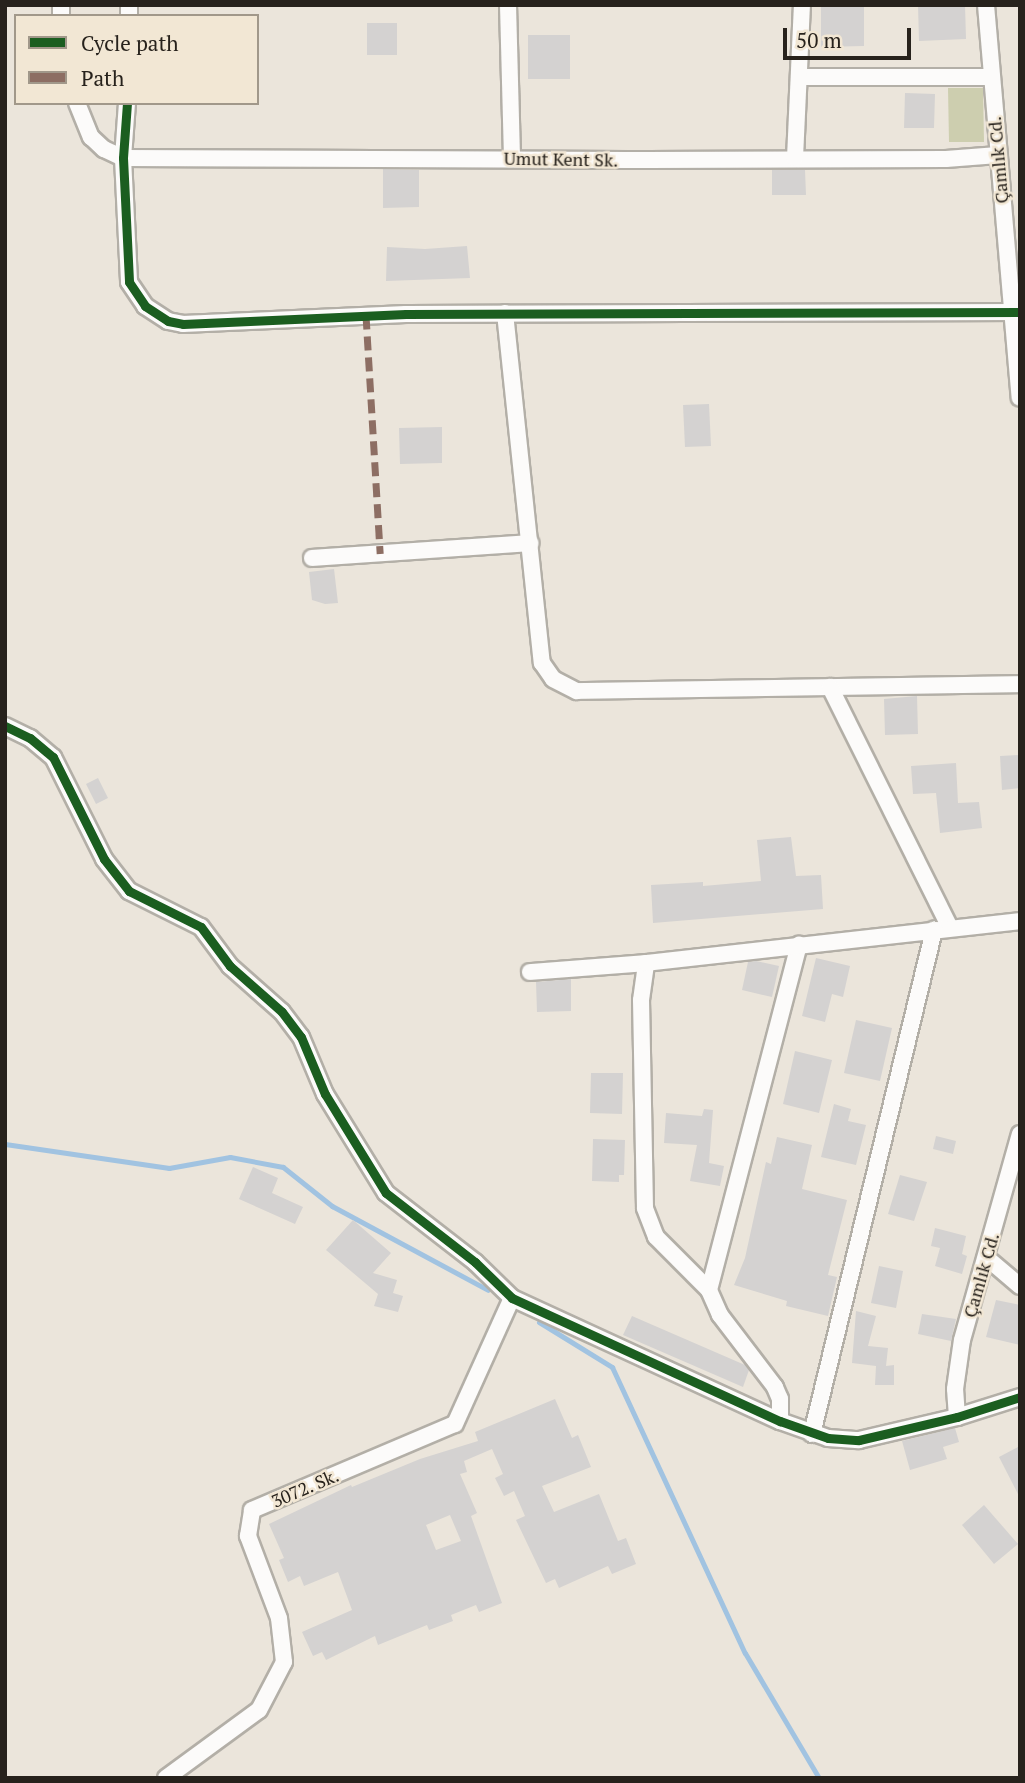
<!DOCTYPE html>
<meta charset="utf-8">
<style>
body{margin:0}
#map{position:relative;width:1025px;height:1783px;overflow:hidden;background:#ebe5db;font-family:"PT Serif",serif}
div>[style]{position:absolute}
.green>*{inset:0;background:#cdceaf}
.stream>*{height:5px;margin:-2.5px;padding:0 2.5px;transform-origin:2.5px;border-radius:2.5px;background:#a1c3e1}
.building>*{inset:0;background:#d4d2d1}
.roads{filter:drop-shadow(2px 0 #b3afa7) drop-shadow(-2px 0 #b3afa7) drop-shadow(0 2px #b3afa7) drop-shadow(0 -2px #b3afa7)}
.minor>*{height:16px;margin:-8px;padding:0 8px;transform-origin:8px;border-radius:8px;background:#fcfbfa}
.quiet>*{height:7px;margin-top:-3.5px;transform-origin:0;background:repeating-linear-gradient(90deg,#8d6e63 0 14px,transparent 0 21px)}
.cycleway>*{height:9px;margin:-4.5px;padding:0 4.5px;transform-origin:4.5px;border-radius:4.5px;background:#1b5e20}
span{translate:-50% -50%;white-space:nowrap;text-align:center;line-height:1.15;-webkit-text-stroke:5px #f2e7d4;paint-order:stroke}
.street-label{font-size:18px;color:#27221c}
.frame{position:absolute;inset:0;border:7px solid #27221c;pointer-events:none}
.legend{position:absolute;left:14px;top:14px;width:245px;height:91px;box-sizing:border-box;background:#f2e7d4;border:2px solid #a1988a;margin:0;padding:9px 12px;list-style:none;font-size:21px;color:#27221c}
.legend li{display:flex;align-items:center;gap:14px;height:35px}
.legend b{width:35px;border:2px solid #a1988a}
.scale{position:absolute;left:783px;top:28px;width:128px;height:32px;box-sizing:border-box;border:4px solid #27221c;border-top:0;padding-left:9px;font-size:21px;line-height:24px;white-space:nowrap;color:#27221c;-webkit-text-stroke:5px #f2e7d4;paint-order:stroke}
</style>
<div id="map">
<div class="green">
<div style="clip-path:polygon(948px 88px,983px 88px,984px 142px,949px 142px)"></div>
</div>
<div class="stream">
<div style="left:5px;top:1144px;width:166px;rotate:8.3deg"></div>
<div style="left:169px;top:1168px;width:62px;rotate:-10.2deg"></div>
<div style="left:230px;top:1157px;width:54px;rotate:10.7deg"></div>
<div style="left:283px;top:1167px;width:63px;rotate:38.5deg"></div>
<div style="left:332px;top:1206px;width:177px;rotate:28.3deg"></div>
<div style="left:539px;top:1322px;width:86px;rotate:31.7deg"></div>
<div style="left:612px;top:1367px;width:315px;rotate:65.1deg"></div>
<div style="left:745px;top:1653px;width:145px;rotate:59.4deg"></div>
</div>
<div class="building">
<div style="clip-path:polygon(821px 5px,864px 5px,864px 46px,821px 47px)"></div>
<div style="clip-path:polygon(918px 5px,965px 5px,966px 39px,919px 41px)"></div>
<div style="clip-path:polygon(367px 23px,397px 23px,397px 55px,367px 55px)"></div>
<div style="clip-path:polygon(528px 35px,570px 35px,570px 79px,528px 79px)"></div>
<div style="clip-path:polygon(905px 93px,935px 94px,934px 128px,904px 128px)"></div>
<div style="clip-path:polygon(383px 169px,419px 170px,419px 207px,383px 208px)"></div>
<div style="clip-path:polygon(772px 170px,805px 170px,806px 195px,772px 195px)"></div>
<div style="clip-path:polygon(467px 246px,470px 278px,386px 281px,387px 247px,425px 249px)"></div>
<div style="clip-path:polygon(709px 404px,711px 446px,685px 447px,683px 405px)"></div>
<div style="clip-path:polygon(442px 427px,442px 463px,400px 464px,399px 428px)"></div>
<div style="clip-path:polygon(334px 569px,338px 603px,325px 604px,312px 600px,309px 572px)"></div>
<div style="clip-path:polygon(917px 696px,918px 734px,885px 735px,884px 699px)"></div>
<div style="clip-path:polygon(1020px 755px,1020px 788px,1002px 790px,1000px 756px)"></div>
<div style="clip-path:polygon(956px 763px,958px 803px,979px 802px,982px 828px,940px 833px,936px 793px,913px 794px,911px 766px)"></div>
<div style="clip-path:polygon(98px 778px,108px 798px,96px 804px,86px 784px)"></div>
<div style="clip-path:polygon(791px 837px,796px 876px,821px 875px,823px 909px,653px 923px,651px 885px,703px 882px,703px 886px,761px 881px,757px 840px)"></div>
<div style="clip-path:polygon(816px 958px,850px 966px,843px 997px,832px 994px,825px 1022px,802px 1016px)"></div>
<div style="clip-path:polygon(756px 961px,779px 966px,772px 997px,742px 990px,748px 962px)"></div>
<div style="clip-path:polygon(571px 979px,571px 1011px,537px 1012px,536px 982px)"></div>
<div style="clip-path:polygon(856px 1020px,892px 1028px,880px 1081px,844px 1073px)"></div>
<div style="clip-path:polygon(795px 1051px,832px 1060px,819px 1113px,783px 1104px)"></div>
<div style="clip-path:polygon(591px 1073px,623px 1073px,622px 1114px,590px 1113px)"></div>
<div style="clip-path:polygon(834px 1104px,851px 1109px,848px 1121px,866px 1125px,856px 1165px,821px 1157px)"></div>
<div style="clip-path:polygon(704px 1109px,713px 1110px,709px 1163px,724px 1166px,720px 1186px,690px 1181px,697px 1145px,664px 1143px,666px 1113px,702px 1116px)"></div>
<div style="clip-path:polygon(936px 1136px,956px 1141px,953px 1154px,933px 1149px)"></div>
<div style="clip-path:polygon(777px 1137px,812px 1145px,802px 1189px,847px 1200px,828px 1275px,837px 1277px,828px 1316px,786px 1306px,787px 1301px,734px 1285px,745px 1258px,766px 1162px,771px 1164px)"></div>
<div style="clip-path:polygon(593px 1139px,625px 1140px,624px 1175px,619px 1175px,619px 1182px,592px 1181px)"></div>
<div style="clip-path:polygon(253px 1167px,278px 1178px,272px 1193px,303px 1207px,295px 1224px,239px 1199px)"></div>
<div style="clip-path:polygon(900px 1175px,927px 1182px,914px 1221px,888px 1214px)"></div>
<div style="clip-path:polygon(353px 1220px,391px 1253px,373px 1273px,397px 1280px,393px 1293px,403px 1296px,398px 1312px,374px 1306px,378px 1294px,326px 1250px)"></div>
<div style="clip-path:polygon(935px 1228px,966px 1236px,962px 1254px,967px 1256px,962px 1274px,935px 1266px,940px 1248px,931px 1246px)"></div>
<div style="clip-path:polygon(879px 1266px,903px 1271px,896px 1308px,871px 1303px)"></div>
<div style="clip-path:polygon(996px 1300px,1020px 1305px,1020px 1345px,986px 1337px)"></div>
<div style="clip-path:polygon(856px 1311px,876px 1316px,868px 1346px,888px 1348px,886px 1366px,894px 1365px,894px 1385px,875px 1385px,876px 1366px,852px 1363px)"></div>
<div style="clip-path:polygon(922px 1314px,956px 1319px,951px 1341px,918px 1334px)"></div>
<div style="clip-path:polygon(632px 1316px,745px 1365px,749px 1370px,743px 1387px,623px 1335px)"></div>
<div style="clip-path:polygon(evenodd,555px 1399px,572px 1438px,578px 1435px,591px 1467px,542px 1486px,554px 1512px,599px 1494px,618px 1541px,626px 1538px,636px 1564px,612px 1574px,608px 1566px,559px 1588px,555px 1579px,546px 1583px,516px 1520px,525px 1516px,514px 1491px,504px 1496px,495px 1478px,503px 1474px,492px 1449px,464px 1461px,467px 1472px,460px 1474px,477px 1513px,471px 1516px,502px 1603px,479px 1612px,476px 1605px,451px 1615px,453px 1621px,429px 1630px,427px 1625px,378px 1645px,375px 1636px,326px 1660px,322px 1652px,313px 1656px,302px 1632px,352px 1610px,338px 1572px,304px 1586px,300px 1576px,288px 1582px,279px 1560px,284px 1558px,269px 1524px,351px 1485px,352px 1487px,420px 1459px,478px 1441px,475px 1432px,555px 1399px,450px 1515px,461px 1541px,436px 1550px,426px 1525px,450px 1515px)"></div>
<div style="clip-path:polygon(955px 1428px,959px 1442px,943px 1447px,947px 1459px,910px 1470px,902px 1441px)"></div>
<div style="clip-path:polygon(1020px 1446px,1020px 1498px,999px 1457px)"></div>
<div style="clip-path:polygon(984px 1505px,1018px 1544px,994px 1564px,962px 1525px)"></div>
</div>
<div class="roads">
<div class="minor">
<div style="left:508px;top:5px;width:153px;rotate:88.5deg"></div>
<div style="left:986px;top:5px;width:394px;rotate:85.1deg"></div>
<div style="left:61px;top:16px;width:11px;rotate:-90deg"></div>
<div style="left:129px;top:16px;width:11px;rotate:-90deg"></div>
<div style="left:801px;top:77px;width:189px"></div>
<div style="left:77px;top:103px;width:37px;rotate:68deg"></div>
<div style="left:91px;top:137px;width:18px;rotate:43deg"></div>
<div style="left:104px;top:149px;width:21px;rotate:25deg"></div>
<div style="left:123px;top:158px;width:524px;rotate:0.22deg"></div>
<div style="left:647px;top:160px;width:299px;rotate:-0.2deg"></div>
<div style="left:946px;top:159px;width:52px;rotate:-4.4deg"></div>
<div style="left:127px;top:103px;width:55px;rotate:94.2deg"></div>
<div style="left:123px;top:158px;width:124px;rotate:87.2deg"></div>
<div style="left:129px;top:282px;width:29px;rotate:56deg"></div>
<div style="left:145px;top:306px;width:27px;rotate:33deg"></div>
<div style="left:168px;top:321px;width:15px;rotate:11deg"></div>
<div style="left:183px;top:324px;width:223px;rotate:-2.6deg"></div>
<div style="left:406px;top:314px;width:614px;rotate:-0.19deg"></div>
<div style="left:795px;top:158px;width:153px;rotate:-87.4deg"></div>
<div style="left:505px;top:313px;width:352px;rotate:84deg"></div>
<div style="left:542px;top:663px;width:19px;rotate:55deg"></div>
<div style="left:553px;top:679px;width:27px;rotate:27deg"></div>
<div style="left:577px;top:691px;width:443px;rotate:-0.9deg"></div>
<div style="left:312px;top:558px;width:219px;rotate:-3.9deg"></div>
<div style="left:830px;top:687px;width:269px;rotate:63.5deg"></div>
<div style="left:5px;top:726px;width:28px;rotate:26deg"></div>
<div style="left:30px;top:738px;width:30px;rotate:40deg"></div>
<div style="left:53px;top:757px;width:114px;rotate:63.4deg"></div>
<div style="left:104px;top:859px;width:41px;rotate:52deg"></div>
<div style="left:129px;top:891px;width:80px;rotate:26.6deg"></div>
<div style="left:201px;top:927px;width:49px;rotate:53.4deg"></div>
<div style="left:230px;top:966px;width:69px;rotate:41.5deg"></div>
<div style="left:282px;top:1012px;width:31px;rotate:53deg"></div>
<div style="left:301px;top:1037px;width:62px;rotate:67.2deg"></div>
<div style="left:325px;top:1094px;width:116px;rotate:58.4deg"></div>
<div style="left:386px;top:1193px;width:113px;rotate:37.8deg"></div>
<div style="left:475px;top:1262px;width:52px;rotate:44.2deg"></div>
<div style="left:512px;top:1298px;width:295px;rotate:24.7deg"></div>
<div style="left:780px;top:1421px;width:51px;rotate:19.5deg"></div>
<div style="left:828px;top:1438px;width:31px;rotate:4deg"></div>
<div style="left:859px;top:1440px;width:101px;rotate:-13.2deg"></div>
<div style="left:957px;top:1417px;width:66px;rotate:-17.6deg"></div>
<div style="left:530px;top:972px;width:116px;rotate:-4.4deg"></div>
<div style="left:987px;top:1258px;width:43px;rotate:40.3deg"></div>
<div style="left:709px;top:1290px;width:357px;rotate:-75.4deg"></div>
<div style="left:957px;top:1417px;width:28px;rotate:-94deg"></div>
<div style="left:955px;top:1389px;width:49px;rotate:-81.9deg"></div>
<div style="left:962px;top:1340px;width:214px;rotate:-74.3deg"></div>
<div style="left:780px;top:1421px;width:22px;rotate:-90deg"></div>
<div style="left:780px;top:1399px;width:13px;rotate:-113deg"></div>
<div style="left:775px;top:1387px;width:91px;rotate:-127.4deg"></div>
<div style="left:720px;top:1315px;width:27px;rotate:-114deg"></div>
<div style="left:709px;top:1290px;width:75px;rotate:-135deg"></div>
<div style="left:656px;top:1237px;width:31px;rotate:-111deg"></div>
<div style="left:645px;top:1208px;width:208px;rotate:-91.1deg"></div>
<div style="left:641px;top:1000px;width:37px;rotate:-82deg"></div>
<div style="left:646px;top:963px;width:376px;rotate:-6.4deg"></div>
<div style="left:812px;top:1434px;width:519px;rotate:-76.39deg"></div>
<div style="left:166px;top:1778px;width:115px;rotate:-36.2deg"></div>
<div style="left:259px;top:1710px;width:54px;rotate:-62.5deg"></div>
<div style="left:284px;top:1662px;width:44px;rotate:-96.5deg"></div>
<div style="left:279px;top:1618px;width:88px;rotate:-110.7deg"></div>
<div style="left:248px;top:1536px;width:26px;rotate:-81deg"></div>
<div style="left:252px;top:1510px;width:220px;rotate:-23deg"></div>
<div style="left:455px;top:1424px;width:138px;rotate:-65.7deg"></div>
</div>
</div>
<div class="quiet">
<div style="left:366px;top:315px;width:239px;rotate:86.6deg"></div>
</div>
<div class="cycleway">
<div style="left:127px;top:103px;width:55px;rotate:94.2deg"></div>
<div style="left:123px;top:158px;width:124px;rotate:87.2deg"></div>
<div style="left:129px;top:282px;width:29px;rotate:56deg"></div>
<div style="left:145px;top:306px;width:27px;rotate:33deg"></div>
<div style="left:168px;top:321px;width:15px;rotate:11deg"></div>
<div style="left:183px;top:324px;width:223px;rotate:-2.6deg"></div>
<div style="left:406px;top:314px;width:614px;rotate:-0.19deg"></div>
<div style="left:5px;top:726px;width:28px;rotate:26deg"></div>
<div style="left:30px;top:738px;width:30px;rotate:40deg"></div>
<div style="left:53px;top:757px;width:114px;rotate:63.4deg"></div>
<div style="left:104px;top:859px;width:41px;rotate:52deg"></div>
<div style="left:129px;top:891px;width:80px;rotate:26.6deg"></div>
<div style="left:201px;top:927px;width:49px;rotate:53.4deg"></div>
<div style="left:230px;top:966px;width:69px;rotate:41.5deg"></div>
<div style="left:282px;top:1012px;width:31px;rotate:53deg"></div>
<div style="left:301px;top:1037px;width:62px;rotate:67.2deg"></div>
<div style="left:325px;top:1094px;width:116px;rotate:58.4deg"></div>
<div style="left:386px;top:1193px;width:113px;rotate:37.8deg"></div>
<div style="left:475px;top:1262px;width:52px;rotate:44.2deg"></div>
<div style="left:512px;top:1298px;width:295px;rotate:24.7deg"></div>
<div style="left:780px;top:1421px;width:51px;rotate:19.5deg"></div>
<div style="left:828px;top:1438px;width:31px;rotate:4deg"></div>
<div style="left:859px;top:1440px;width:101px;rotate:-13.2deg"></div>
<div style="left:957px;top:1417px;width:66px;rotate:-17.6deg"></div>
</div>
<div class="street-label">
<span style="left:561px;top:159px;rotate:1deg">Umut Kent Sk.</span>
<span style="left:998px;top:160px;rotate:-95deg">Çamlık Cd.</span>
<span style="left:981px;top:1275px;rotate:-74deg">Çamlık Cd.</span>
<span style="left:305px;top:1488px;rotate:-23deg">3072. Sk.</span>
</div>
<div class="frame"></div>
<ul class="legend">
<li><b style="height:9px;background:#1b5e20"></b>Cycle path</li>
<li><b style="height:9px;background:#8d6e63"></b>Path</li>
</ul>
<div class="scale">50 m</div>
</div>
